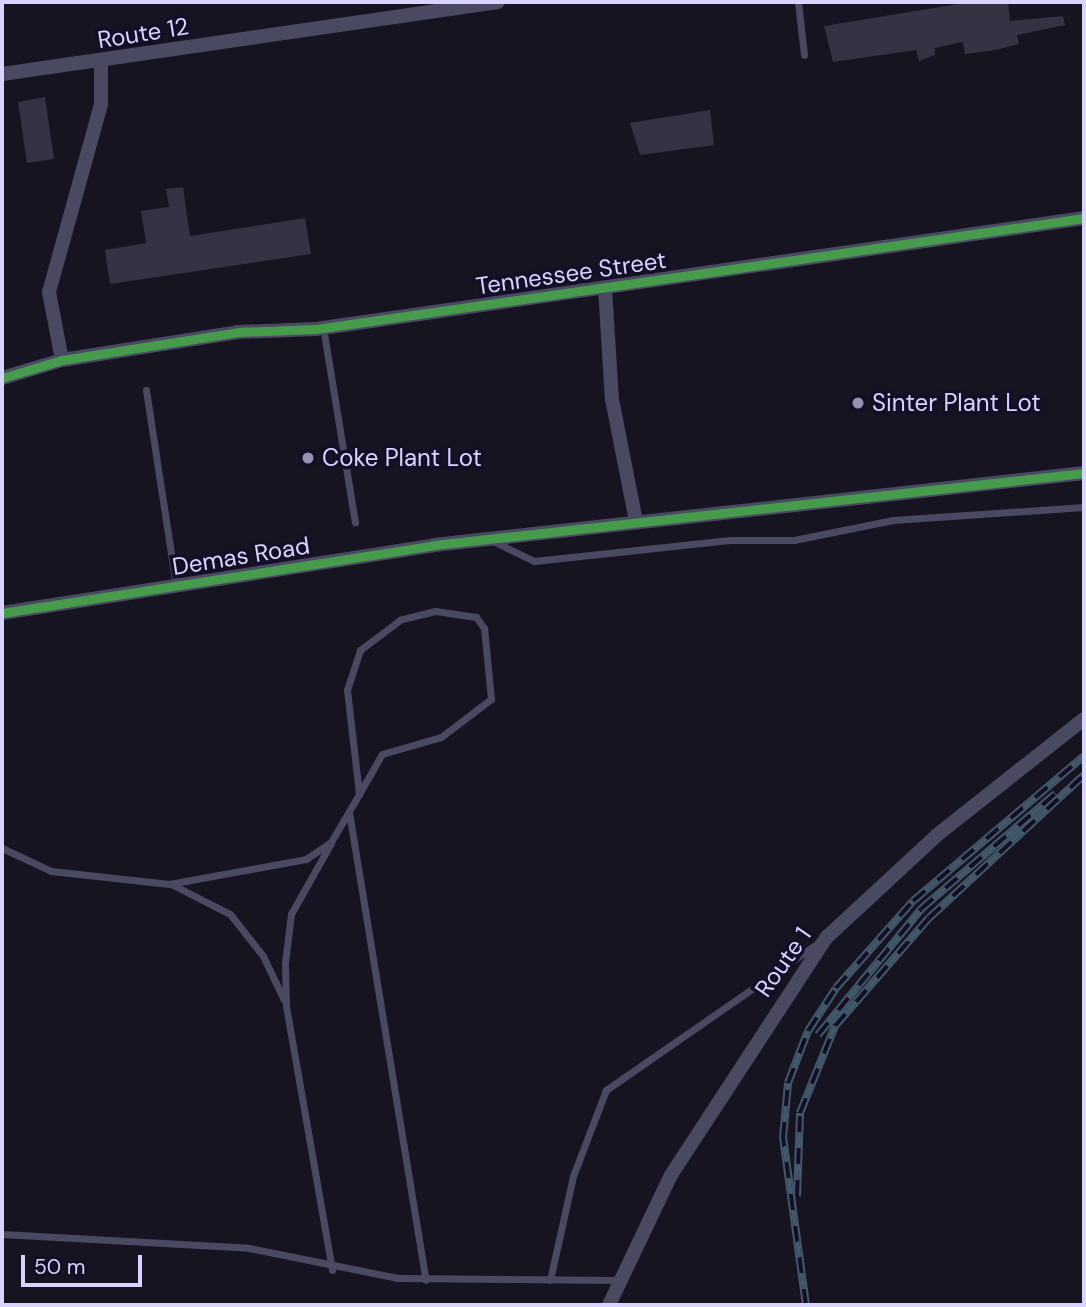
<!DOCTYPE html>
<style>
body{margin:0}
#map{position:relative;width:1086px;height:1307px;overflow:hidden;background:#161421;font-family:"DM Sans",sans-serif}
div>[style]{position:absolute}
.building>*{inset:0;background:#343243}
.lane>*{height:7px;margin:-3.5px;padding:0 3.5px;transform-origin:3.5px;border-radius:3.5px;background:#4a4962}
.street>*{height:14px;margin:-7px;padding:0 7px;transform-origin:7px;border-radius:7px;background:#4a4962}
.rail>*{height:8px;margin-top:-4px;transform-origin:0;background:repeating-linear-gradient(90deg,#130f26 0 16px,#43596b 0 32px);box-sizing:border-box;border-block:2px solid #43596b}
.cycleway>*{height:9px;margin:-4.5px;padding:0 4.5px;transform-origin:4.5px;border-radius:4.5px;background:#469c4c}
.dots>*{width:19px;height:19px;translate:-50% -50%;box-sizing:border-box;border:4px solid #130f26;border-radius:50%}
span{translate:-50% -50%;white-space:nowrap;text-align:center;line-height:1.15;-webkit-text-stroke:7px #130f26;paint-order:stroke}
.street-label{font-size:24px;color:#d9d4ff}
.poi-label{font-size:24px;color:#d9d4ff}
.left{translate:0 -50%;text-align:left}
.frame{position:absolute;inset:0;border:4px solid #d9d4ff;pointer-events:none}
.scale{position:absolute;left:21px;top:1255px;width:121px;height:32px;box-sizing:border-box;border:4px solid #d9d4ff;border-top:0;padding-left:9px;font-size:21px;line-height:24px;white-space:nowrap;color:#d9d4ff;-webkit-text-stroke:5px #130f26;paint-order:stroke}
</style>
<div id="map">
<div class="building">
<div style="clip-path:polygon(970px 2px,1008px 2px,1010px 21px,1063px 16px,1065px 25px,1017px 35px,1019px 44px,996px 50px,965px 54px,963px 42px,935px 48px,935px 55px,919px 61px,916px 50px,833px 62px,824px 26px)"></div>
<div style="clip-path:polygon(45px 97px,54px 159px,27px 163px,18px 102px)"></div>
<div style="clip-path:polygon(710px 110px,714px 145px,640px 155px,630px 123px)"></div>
<div style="clip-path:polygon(183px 187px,190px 236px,305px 218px,311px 254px,110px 284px,105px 250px,146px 243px,141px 211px,169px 207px,166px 189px)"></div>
</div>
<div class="lane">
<div style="left:798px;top:2px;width:53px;rotate:83.5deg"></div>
<div style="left:323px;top:327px;width:198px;rotate:80.7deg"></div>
<div style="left:146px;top:390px;width:198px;rotate:81.3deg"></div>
<div style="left:491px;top:540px;width:48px;rotate:26deg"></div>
<div style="left:534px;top:561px;width:197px;rotate:-6.1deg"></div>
<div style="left:730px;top:540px;width:64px"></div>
<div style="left:794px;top:540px;width:101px;rotate:-11.4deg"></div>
<div style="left:893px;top:520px;width:191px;rotate:-3.9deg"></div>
<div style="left:349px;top:812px;width:474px;rotate:80.7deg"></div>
<div style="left:331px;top:843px;width:81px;rotate:119.4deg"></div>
<div style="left:291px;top:914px;width:49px;rotate:97deg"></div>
<div style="left:285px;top:963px;width:43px;rotate:88.7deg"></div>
<div style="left:286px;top:1006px;width:268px;rotate:80.1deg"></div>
<div style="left:2px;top:848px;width:54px;rotate:25.1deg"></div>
<div style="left:51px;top:871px;width:119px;rotate:6.3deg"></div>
<div style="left:169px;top:884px;width:139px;rotate:-10.3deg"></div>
<div style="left:306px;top:859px;width:30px;rotate:-34deg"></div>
<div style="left:331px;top:842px;width:56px;rotate:-59.7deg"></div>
<div style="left:359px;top:794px;width:46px;rotate:-60.1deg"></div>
<div style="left:382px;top:754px;width:61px;rotate:-16.1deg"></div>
<div style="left:441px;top:737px;width:63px;rotate:-37.2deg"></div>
<div style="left:491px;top:699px;width:71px;rotate:-95.6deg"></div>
<div style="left:484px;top:628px;width:14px;rotate:-126deg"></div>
<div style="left:476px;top:617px;width:41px;rotate:-171.7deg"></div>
<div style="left:435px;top:611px;width:36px;rotate:166deg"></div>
<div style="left:400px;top:620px;width:50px;rotate:143.1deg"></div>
<div style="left:360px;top:650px;width:42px;rotate:108deg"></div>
<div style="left:347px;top:690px;width:105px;rotate:83.4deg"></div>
<div style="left:173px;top:885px;width:64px;rotate:27deg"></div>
<div style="left:230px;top:914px;width:53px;rotate:51.8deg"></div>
<div style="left:263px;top:956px;width:49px;rotate:64.5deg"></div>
<div style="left:2px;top:1234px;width:247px;rotate:3.2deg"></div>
<div style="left:249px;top:1248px;width:152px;rotate:11.4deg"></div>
<div style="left:398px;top:1278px;width:222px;rotate:0.5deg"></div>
<div style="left:550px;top:1280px;width:107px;rotate:-77.5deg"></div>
<div style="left:573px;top:1176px;width:92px;rotate:-69deg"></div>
<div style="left:606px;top:1090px;width:260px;rotate:-34.7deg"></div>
</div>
<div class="street">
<div style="left:2px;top:74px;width:501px;rotate:-8.26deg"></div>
<div style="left:605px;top:289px;width:110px;rotate:86.4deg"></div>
<div style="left:612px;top:399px;width:124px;rotate:78.9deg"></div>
<div style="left:62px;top:360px;width:69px;rotate:-100.8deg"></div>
<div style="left:49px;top:292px;width:195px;rotate:-74.5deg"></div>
<div style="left:101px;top:104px;width:42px;rotate:-90deg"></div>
<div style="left:2px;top:378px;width:63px;rotate:-16.7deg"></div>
<div style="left:62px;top:360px;width:178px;rotate:-9deg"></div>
<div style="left:238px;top:332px;width:78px;rotate:-2.2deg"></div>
<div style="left:316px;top:329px;width:776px;rotate:-8.22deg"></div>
<div style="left:2px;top:613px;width:437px;rotate:-8.9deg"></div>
<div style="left:434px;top:545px;width:654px;rotate:-6.32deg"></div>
<div style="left:609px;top:1305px;width:144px;rotate:-64.5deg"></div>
<div style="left:671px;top:1175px;width:285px;rotate:-56.8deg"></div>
<div style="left:827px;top:937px;width:150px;rotate:-42.8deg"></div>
<div style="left:937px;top:835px;width:187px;rotate:-38.3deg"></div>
</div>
<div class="rail">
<div style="left:818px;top:1035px;width:163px;rotate:-50.7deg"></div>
<div style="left:921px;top:909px;width:177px;rotate:-40.6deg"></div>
<div style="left:797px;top:1196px;width:83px;rotate:-87.9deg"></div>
<div style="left:800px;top:1113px;width:94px;rotate:-68.1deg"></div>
<div style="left:835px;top:1026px;width:143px;rotate:-49deg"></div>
<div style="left:929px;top:918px;width:211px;rotate:-42.7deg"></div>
<div style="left:806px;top:1305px;width:169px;rotate:-97.8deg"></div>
<div style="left:783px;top:1138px;width:55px;rotate:-84.8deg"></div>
<div style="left:788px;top:1083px;width:56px;rotate:-69deg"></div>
<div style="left:808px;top:1031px;width:51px;rotate:-56.9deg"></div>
<div style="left:836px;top:988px;width:116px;rotate:-48.5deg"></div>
<div style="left:913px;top:901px;width:224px;rotate:-40.3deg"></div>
</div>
<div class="cycleway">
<div style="left:2px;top:378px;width:63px;rotate:-16.7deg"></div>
<div style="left:62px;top:360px;width:178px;rotate:-9deg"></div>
<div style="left:238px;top:332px;width:78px;rotate:-2.2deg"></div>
<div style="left:316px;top:329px;width:776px;rotate:-8.22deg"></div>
<div style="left:2px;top:613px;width:437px;rotate:-8.9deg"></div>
<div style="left:434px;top:545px;width:654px;rotate:-6.32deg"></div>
</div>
<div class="dots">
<div style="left:858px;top:403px;background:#9591b1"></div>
<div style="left:308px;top:458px;background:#9591b1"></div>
</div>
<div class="street-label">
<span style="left:143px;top:33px;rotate:-9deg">Route 12</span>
<span style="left:571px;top:273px;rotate:-8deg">Tennessee Street</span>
<span style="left:241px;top:556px;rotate:-9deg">Demas Road</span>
<span style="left:783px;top:962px;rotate:-55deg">Route 1</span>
</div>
<div class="poi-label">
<span class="left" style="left:872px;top:403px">Sinter Plant Lot</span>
<span class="left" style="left:322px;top:458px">Coke Plant Lot</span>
</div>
<div class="frame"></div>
<div class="scale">50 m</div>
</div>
